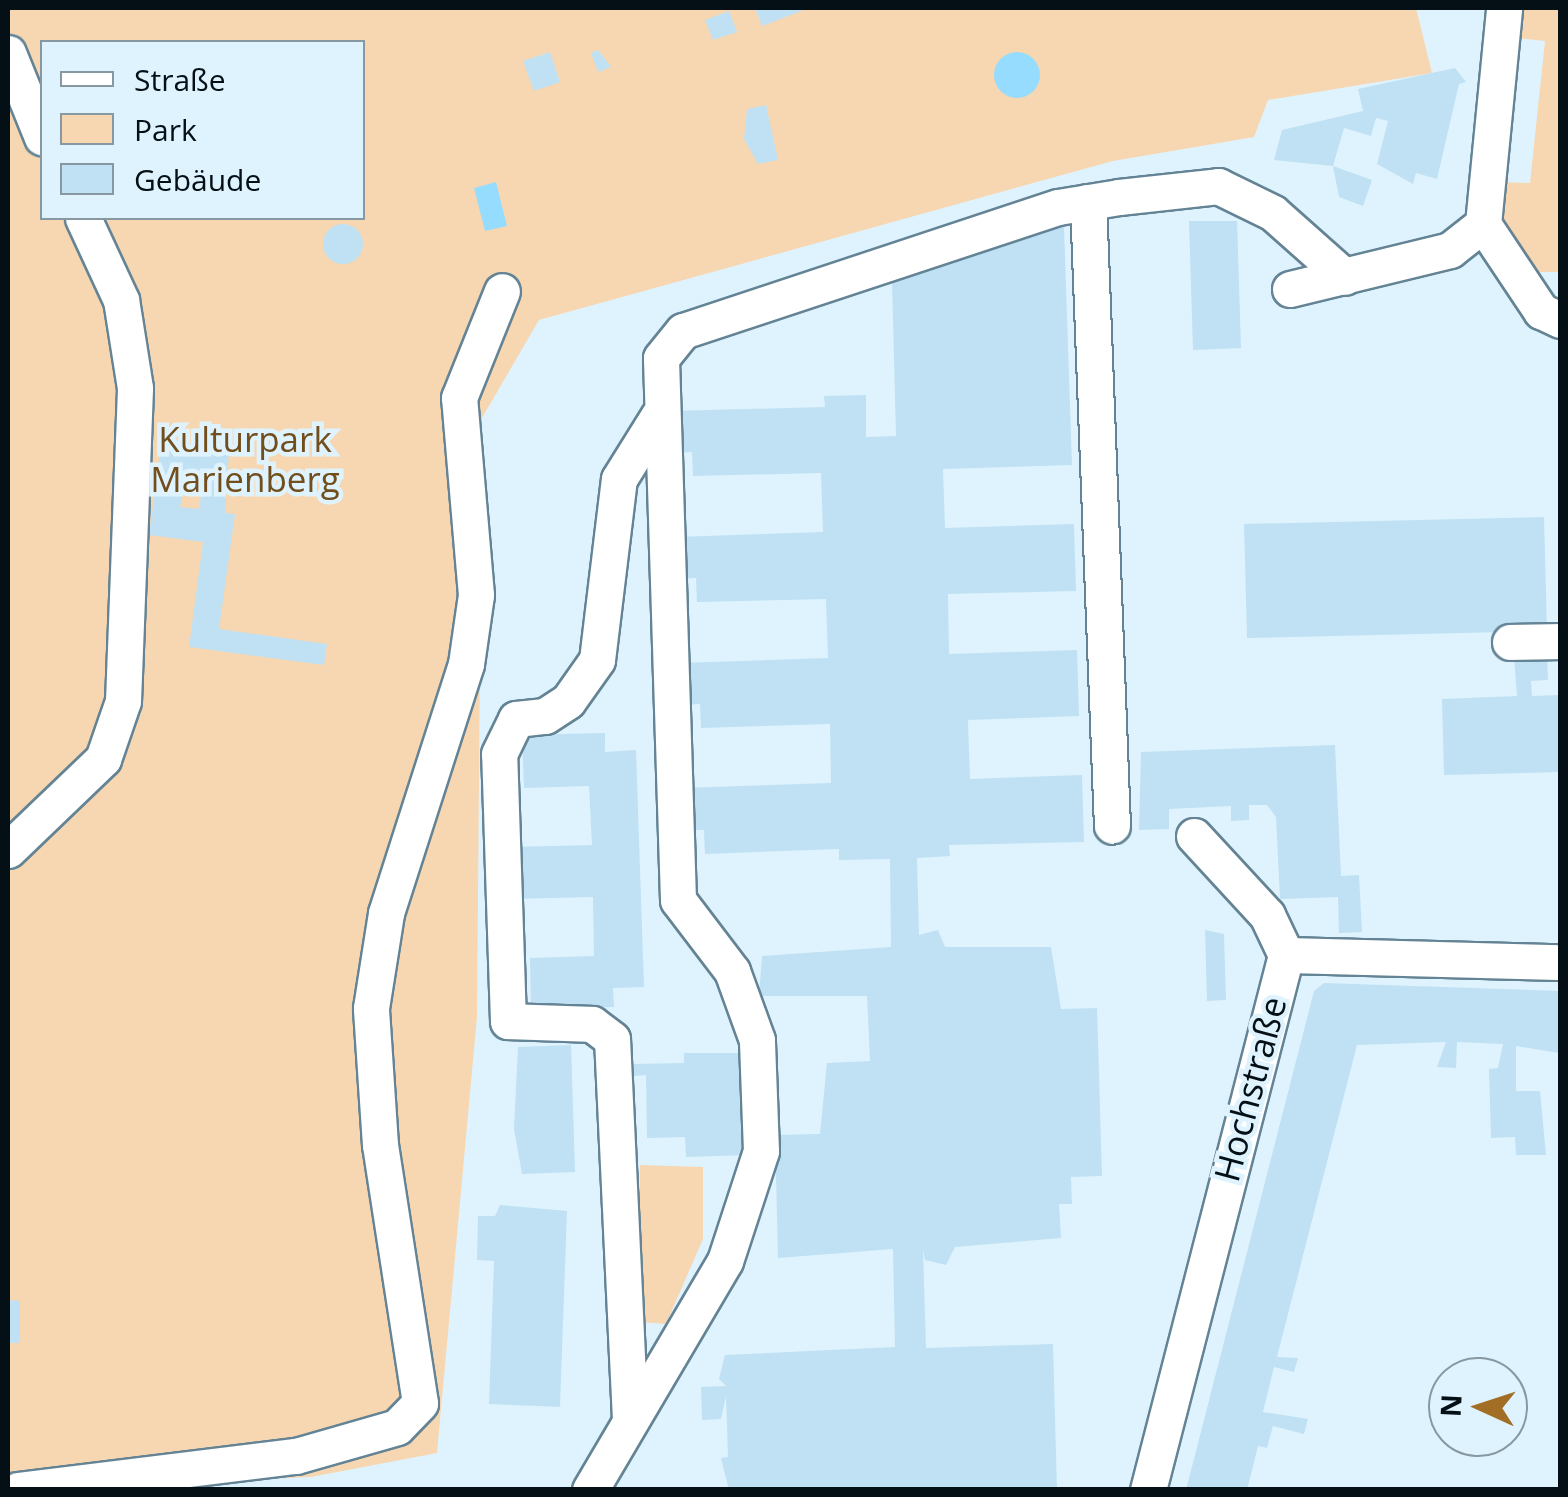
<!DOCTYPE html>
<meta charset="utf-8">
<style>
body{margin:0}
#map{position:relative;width:1568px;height:1497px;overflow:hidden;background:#dff3fe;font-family:"Open Sans",sans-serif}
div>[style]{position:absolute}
.green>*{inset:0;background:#f7d7b1}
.water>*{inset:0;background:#96dcff}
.round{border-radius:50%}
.building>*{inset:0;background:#bfe1f3}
.roads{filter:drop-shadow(2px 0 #648495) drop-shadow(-2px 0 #648495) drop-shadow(0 2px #648495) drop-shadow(0 -2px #648495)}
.minor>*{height:35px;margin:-17.5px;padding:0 17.5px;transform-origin:17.5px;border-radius:17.5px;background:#fff}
span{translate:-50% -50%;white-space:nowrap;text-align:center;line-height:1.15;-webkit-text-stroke:9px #dff3fe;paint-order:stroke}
.park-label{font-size:35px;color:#724e1c}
.street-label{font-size:35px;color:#041016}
.frame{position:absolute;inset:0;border:10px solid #041016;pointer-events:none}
.legend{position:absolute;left:40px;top:40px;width:325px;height:180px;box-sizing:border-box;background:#dff3fe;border:2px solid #8798a1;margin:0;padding:12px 18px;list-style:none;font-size:30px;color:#041016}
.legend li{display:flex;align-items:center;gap:20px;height:50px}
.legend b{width:50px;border:2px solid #8798a1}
.north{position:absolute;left:1428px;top:1357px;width:100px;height:100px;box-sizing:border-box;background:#dff3fe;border:2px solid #8798a1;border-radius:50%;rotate:273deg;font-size:28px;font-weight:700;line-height:40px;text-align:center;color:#041016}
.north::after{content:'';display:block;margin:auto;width:35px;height:45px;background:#a26e26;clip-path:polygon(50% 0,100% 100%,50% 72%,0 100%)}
</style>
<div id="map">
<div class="green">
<div style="clip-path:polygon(evenodd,8px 8px,1416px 8px,1432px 73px,1268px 100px,1254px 137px,1113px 161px,539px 320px,482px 418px,477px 1017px,437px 1453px,311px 1477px,8px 1490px,8px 8px,42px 42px,362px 42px,362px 218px,42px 218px,42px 42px)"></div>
<div style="clip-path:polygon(1519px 8px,1560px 8px,1560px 272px,1528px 272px,1497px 231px,1498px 182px,1530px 183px,1545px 41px,1516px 38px)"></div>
<div style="clip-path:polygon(640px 1165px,703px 1167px,703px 1239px,666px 1324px,640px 1322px)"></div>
</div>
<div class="water">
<div class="round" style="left:994px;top:52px;width:46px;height:46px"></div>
<div style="clip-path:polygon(496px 182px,507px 226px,485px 231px,474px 188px)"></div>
</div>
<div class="building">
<div style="clip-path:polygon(755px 8px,809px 8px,762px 26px)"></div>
<div style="clip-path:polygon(729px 11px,737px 32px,713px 40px,705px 20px)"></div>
<div style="clip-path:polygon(598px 50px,611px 67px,598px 72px,591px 53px)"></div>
<div style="clip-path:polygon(550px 52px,560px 82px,534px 91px,523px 61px)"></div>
<div style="clip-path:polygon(1455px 68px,1466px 82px,1459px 84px,1437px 179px,1416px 173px,1413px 184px,1377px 164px,1388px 121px,1376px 118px,1371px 136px,1344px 128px,1333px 166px,1372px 180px,1363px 206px,1339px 197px,1333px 166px,1274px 160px,1282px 130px,1363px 111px,1358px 89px)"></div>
<div style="clip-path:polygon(766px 105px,778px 160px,758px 164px,744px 139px,747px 109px)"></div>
<div style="clip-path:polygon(1189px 221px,1237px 221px,1241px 348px,1193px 350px)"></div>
<div class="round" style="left:323px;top:224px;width:40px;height:40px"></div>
<div style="clip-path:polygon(1064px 226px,1072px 465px,943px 469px,945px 528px,1074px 524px,1076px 591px,948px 594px,949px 654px,1077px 650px,1079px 716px,968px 720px,970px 779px,1082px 775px,1084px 842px,949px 845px,950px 856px,917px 858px,919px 935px,938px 930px,945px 947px,1051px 947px,1061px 1009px,1097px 1008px,1102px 1176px,1071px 1177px,1072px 1204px,1059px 1204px,1061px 1238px,955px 1247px,946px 1265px,925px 1260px,923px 1249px,926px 1348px,1053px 1344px,1057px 1490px,729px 1490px,721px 1458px,728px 1457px,726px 1396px,721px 1419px,702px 1420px,701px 1387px,726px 1386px,719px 1379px,725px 1355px,895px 1347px,893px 1249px,778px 1258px,775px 1135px,820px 1134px,827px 1063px,870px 1061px,867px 996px,759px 996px,762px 956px,891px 947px,890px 859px,839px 860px,839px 849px,705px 854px,704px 830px,685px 830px,683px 788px,831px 783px,830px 724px,701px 728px,700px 704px,681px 705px,680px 663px,828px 658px,826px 599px,697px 602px,696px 578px,677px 579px,676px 537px,823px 532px,821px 473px,693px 476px,692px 452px,673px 453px,672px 411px,825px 407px,824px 396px,866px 395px,866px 437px,896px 436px,892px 282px)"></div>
<div style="clip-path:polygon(evenodd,162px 439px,229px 451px,225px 513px,235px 514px,219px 629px,327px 644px,324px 665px,189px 647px,203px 542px,149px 535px,162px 439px,188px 470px,204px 472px,199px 509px,180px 507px,188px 470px)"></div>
<div style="clip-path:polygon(1544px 517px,1547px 631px,1247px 638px,1244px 524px)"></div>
<div style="clip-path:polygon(1547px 655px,1548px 680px,1531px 681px,1532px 696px,1560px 695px,1560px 772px,1444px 775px,1442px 699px,1517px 696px,1514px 657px)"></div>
<div style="clip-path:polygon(605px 733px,605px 752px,636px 750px,644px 987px,613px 988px,614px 1007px,531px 1009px,530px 958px,594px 956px,593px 897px,512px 899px,511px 847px,592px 845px,589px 786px,524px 788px,522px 735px)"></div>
<div style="clip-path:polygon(1335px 745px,1341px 876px,1359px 875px,1362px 932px,1339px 933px,1338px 897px,1280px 899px,1276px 817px,1267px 805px,1249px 805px,1249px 820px,1231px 821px,1231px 806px,1169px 809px,1169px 829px,1139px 830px,1141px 752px)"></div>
<div style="clip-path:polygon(1205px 930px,1224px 934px,1226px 1000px,1207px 1001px)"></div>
<div style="clip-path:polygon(1324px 983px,1560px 991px,1559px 1053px,1516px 1046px,1516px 1091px,1540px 1091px,1546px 1155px,1516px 1155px,1515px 1137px,1491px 1138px,1489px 1069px,1498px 1068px,1503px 1044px,1457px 1042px,1456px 1068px,1437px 1067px,1446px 1042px,1357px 1045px,1277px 1357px,1298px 1358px,1294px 1372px,1274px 1367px,1263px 1412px,1308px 1419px,1304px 1434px,1273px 1426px,1267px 1448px,1258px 1446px,1247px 1490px,1186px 1490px,1314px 991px)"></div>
<div style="clip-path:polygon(571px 1045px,575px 1172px,522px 1174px,514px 1129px,518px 1047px)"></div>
<div style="clip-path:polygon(684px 1053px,745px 1053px,748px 1155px,686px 1157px,685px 1137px,647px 1138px,646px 1075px,634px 1076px,634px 1064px,684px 1063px)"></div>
<div style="clip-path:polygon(500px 1205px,567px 1211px,560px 1407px,489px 1404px,494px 1261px,477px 1260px,478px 1216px,495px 1216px)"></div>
<div style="clip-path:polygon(8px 1300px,20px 1301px,20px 1343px,8px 1343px)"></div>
</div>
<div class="roads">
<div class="minor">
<div style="left:8px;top:53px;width:91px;rotate:68deg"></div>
<div style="left:1088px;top:202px;width:624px;rotate:87.8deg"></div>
<div style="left:1483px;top:224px;width:217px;rotate:-84.4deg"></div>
<div style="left:1483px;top:224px;width:105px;rotate:56.3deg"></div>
<div style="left:1541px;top:311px;width:21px;rotate:25deg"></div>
<div style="left:1290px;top:289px;width:165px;rotate:-13.7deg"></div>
<div style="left:1450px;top:250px;width:42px;rotate:-38.2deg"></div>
<div style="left:1510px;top:642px;width:50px;rotate:-1.1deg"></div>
<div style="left:1194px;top:836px;width:108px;rotate:47.3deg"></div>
<div style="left:1267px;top:915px;width:44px;rotate:64.6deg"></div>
<div style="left:8px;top:850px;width:132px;rotate:-43.8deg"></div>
<div style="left:103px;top:759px;width:61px;rotate:-71deg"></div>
<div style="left:123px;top:701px;width:313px;rotate:-87.8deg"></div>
<div style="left:135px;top:388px;width:89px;rotate:-99deg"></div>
<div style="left:121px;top:300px;width:90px;rotate:-114.9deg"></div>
<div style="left:630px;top:1420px;width:381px;rotate:-92.7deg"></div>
<div style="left:612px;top:1039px;width:25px;rotate:-143deg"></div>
<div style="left:592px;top:1024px;width:84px;rotate:-178deg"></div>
<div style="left:508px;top:1021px;width:267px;rotate:-91.9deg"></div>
<div style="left:499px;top:754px;width:39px;rotate:-64deg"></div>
<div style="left:516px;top:719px;width:29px;rotate:-6deg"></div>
<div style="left:545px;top:716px;width:27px;rotate:-33deg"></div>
<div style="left:568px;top:701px;width:50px;rotate:-54.7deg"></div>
<div style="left:597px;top:660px;width:182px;rotate:-83.1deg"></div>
<div style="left:619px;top:479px;width:75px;rotate:-58deg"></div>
<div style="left:18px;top:1490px;width:280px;rotate:-7deg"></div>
<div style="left:296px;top:1456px;width:105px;rotate:-16deg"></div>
<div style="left:397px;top:1427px;width:33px;rotate:-46deg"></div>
<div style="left:420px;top:1403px;width:261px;rotate:-98.8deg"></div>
<div style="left:380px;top:1145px;width:137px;rotate:-93.8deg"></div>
<div style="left:371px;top:1008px;width:96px;rotate:-81deg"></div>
<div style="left:386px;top:913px;width:262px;rotate:-72.2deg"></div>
<div style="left:466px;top:664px;width:70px;rotate:-81.8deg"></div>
<div style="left:476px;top:595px;width:198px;rotate:-94.9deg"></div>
<div style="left:459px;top:398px;width:115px;rotate:-68.1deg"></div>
<div style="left:590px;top:1490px;width:266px;rotate:-59.5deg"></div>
<div style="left:725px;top:1261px;width:116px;rotate:-71.9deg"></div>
<div style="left:761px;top:1151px;width:111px;rotate:-92.1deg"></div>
<div style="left:757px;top:1040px;width:73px;rotate:-109.9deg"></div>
<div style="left:732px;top:971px;width:89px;rotate:-127.3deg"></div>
<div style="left:678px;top:900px;width:542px;rotate:-91.8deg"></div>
<div style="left:661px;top:358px;width:35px;rotate:-51deg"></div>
<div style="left:683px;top:331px;width:395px;rotate:-18.3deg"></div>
<div style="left:1058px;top:207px;width:62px;rotate:-9.3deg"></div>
<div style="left:1119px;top:197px;width:100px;rotate:-6.3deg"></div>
<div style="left:1218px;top:186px;width:61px;rotate:26.1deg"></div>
<div style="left:1273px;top:213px;width:96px;rotate:41.6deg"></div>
<div style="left:1148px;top:1490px;width:553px;rotate:-75.54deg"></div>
<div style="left:1286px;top:955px;width:274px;rotate:1.5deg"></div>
</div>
</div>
<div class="park-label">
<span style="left:245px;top:459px">Kulturpark<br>Marienberg</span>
</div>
<div class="street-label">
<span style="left:1250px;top:1089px;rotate:-75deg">Hochstraße</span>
</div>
<div class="frame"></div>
<ul class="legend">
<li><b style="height:12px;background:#fff"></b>Straße</li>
<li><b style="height:28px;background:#f7d7b1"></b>Park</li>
<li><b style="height:28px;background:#bfe1f3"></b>Gebäude</li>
</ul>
<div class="north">N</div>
</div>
